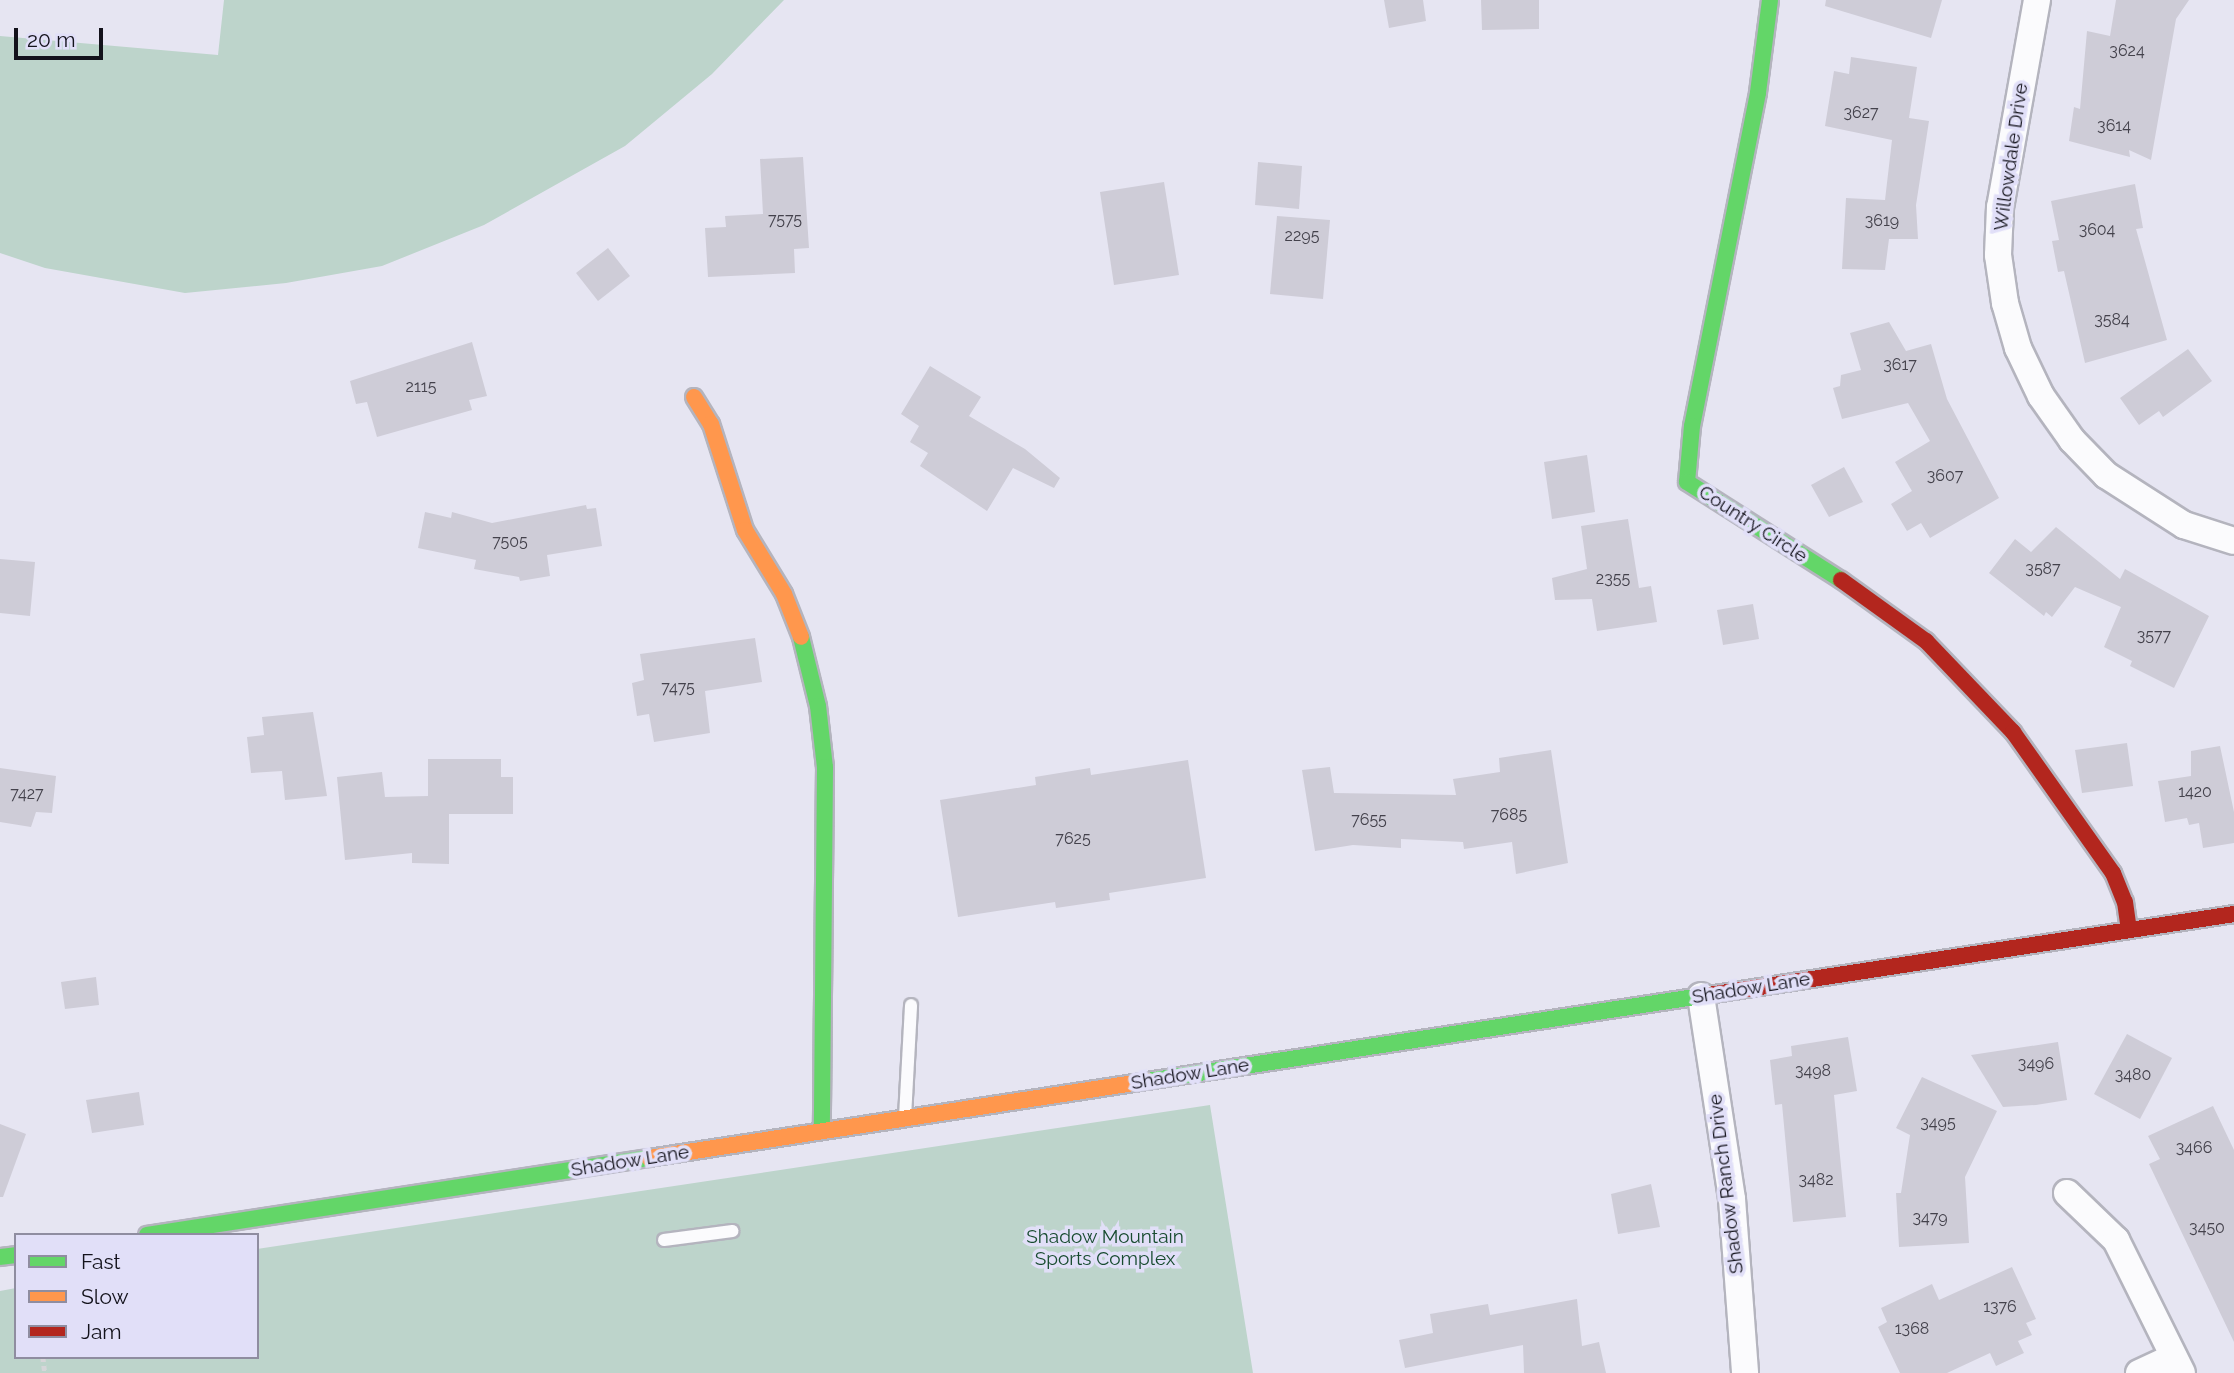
<!DOCTYPE html>
<style>
body{margin:0}
#map{position:relative;width:2234px;height:1373px;overflow:hidden;background:#e6e5f2;font-family:Raleway,sans-serif}
div>[style]{position:absolute}
.green>*{inset:0;background:#bdd4cb}
.building>*{inset:0;background:#ceccd7}
.path>*{height:4.5px;margin-top:-2.25px;transform-origin:0;background:repeating-linear-gradient(90deg,#d6d6d9 0 5px,transparent 0 8.5px)}
.roads{filter:drop-shadow(2px 0 #b4b4be) drop-shadow(-2px 0 #b4b4be) drop-shadow(0 2px #b4b4be) drop-shadow(0 -2px #b4b4be)}
.lane>*{height:12px;margin:-6px;padding:0 6px;transform-origin:6px;border-radius:6px;background:#fbfbfd}
.street>*{height:26px;margin:-13px;padding:0 13px;transform-origin:13px;border-radius:13px;background:#fbfbfd}
.fast>*{height:16px;margin:-8px;padding:0 8px;transform-origin:8px;border-radius:8px;background:#63d668}
.slow>*{height:16px;margin:-8px;padding:0 8px;transform-origin:8px;border-radius:8px;background:#ff974d}
.jam>*{height:16px;margin:-8px;padding:0 8px;transform-origin:8px;border-radius:8px;background:#b3261e}
span{translate:-50% -50%;white-space:nowrap;text-align:center;line-height:1.15;-webkit-text-stroke:7px #e1dff8;paint-order:stroke}
.number-label{font-size:16px;color:#44424c}
.number-label span{-webkit-text-stroke-width:0}
.street-label{font-size:19px;color:#13121b}
.park-label{font-size:19px;color:#174b2f}
.legend{position:absolute;left:14px;top:1233px;width:245px;height:126px;box-sizing:border-box;background:#e1dff8;border:2px solid #8f8da0;margin:0;padding:9px 12px;list-style:none;font-size:21px;color:#13121b}
.legend li{display:flex;align-items:center;gap:14px;height:35px}
.legend b{width:35px;border:2px solid #8f8da0}
.scale{position:absolute;left:14px;top:28px;width:89px;height:32px;box-sizing:border-box;border:4px solid #13121b;border-top:0;padding-left:9px;font-size:21px;line-height:24px;white-space:nowrap;color:#13121b;-webkit-text-stroke:5px #e1dff8;paint-order:stroke}
</style>
<div id="map">
<div class="green">
<div style="clip-path:polygon(224px 0,784px 0,712px 74px,625px 146px,484px 225px,382px 266px,286px 283px,185px 293px,45px 268px,0 253px,0 36px,218px 55px)"></div>
<div style="clip-path:polygon(1210px 1105px,1253px 1373px,0 1373px,0 1291px,16px 1288px,16px 1357px,257px 1357px,257px 1249px)"></div>
</div>
<div class="building">
<div style="clip-path:polygon(1384px 0,1423px 0,1426px 21px,1389px 28px)"></div>
<div style="clip-path:polygon(1481px 0,1539px 0,1539px 29px,1482px 30px)"></div>
<div style="clip-path:polygon(1826px 0,1942px 0,1931px 38px,1825px 6px)"></div>
<div style="clip-path:polygon(2116px 0,2189px 0,2176px 19px,2151px 160px,2129px 150px,2130px 157px,2069px 141px,2074px 107px,2080px 109px,2087px 31px,2110px 36px)"></div>
<div style="clip-path:polygon(1851px 57px,1917px 67px,1909px 118px,1929px 121px,1916px 205px,1918px 239px,1889px 239px,1885px 270px,1842px 269px,1846px 198px,1885px 200px,1892px 140px,1825px 126px,1834px 71px,1849px 74px)"></div>
<div style="clip-path:polygon(803px 157px,809px 248px,794px 249px,795px 273px,708px 277px,705px 228px,726px 227px,725px 216px,763px 214px,760px 159px)"></div>
<div style="clip-path:polygon(1258px 162px,1302px 166px,1299px 209px,1255px 205px)"></div>
<div style="clip-path:polygon(1164px 182px,1179px 275px,1114px 285px,1100px 192px)"></div>
<div style="clip-path:polygon(2135px 184px,2143px 228px,2136px 229px,2167px 340px,2085px 363px,2064px 271px,2058px 272px,2052px 241px,2059px 240px,2051px 201px)"></div>
<div style="clip-path:polygon(1277px 216px,1330px 220px,1323px 299px,1270px 294px)"></div>
<div style="clip-path:polygon(608px 248px,630px 276px,598px 301px,576px 273px)"></div>
<div style="clip-path:polygon(1889px 322px,1906px 351px,1931px 344px,1947px 399px,1999px 498px,1930px 538px,1921px 523px,1907px 531px,1891px 504px,1912px 491px,1895px 462px,1930px 441px,1908px 403px,1842px 419px,1833px 388px,1840px 386px,1841px 375px,1861px 370px,1850px 333px)"></div>
<div style="clip-path:polygon(472px 342px,487px 396px,469px 400px,472px 410px,377px 437px,367px 402px,356px 404px,350px 381px)"></div>
<div style="clip-path:polygon(2188px 349px,2212px 381px,2163px 417px,2159px 411px,2139px 425px,2120px 398px)"></div>
<div style="clip-path:polygon(930px 366px,981px 397px,969px 416px,1025px 449px,1060px 478px,1054px 488px,1013px 468px,987px 511px,920px 466px,928px 453px,910px 442px,919px 426px,901px 414px)"></div>
<div style="clip-path:polygon(1587px 455px,1595px 512px,1552px 519px,1544px 462px)"></div>
<div style="clip-path:polygon(1844px 467px,1863px 502px,1829px 517px,1811px 485px)"></div>
<div style="clip-path:polygon(586px 505px,587px 509px,596px 508px,602px 546px,547px 555px,550px 576px,520px 581px,519px 577px,474px 569px,476px 560px,418px 548px,425px 512px,451px 518px,452px 512px,492px 523px)"></div>
<div style="clip-path:polygon(1628px 519px,1639px 588px,1651px 586px,1657px 622px,1597px 631px,1592px 599px,1555px 600px,1552px 578px,1587px 569px,1581px 526px)"></div>
<div style="clip-path:polygon(2056px 527px,2120px 579px,2125px 569px,2209px 616px,2174px 688px,2130px 666px,2132px 661px,2104px 647px,2121px 607px,2075px 587px,2052px 617px,2046px 612px,2044px 616px,1989px 573px,2015px 539px,2031px 552px)"></div>
<div style="clip-path:polygon(0 559px,35px 562px,30px 616px,0 613px)"></div>
<div style="clip-path:polygon(1753px 604px,1759px 639px,1723px 645px,1717px 610px)"></div>
<div style="clip-path:polygon(755px 638px,762px 682px,705px 691px,710px 733px,654px 742px,649px 714px,637px 716px,632px 683px,644px 680px,640px 654px)"></div>
<div style="clip-path:polygon(313px 712px,327px 796px,285px 800px,282px 771px,251px 773px,247px 737px,264px 735px,262px 717px)"></div>
<div style="clip-path:polygon(2127px 743px,2133px 786px,2082px 793px,2075px 750px)"></div>
<div style="clip-path:polygon(2220px 746px,2234px 812px,2234px 843px,2203px 848px,2199px 823px,2189px 825px,2187px 818px,2165px 822px,2158px 781px,2191px 776px,2191px 751px)"></div>
<div style="clip-path:polygon(1551px 750px,1568px 863px,1516px 874px,1512px 842px,1464px 849px,1463px 842px,1401px 839px,1401px 848px,1353px 845px,1315px 851px,1302px 770px,1330px 767px,1334px 793px,1456px 795px,1453px 779px,1500px 772px,1499px 758px)"></div>
<div style="clip-path:polygon(428px 759px,501px 759px,501px 777px,513px 777px,513px 814px,449px 814px,449px 864px,412px 863px,412px 853px,345px 860px,337px 777px,382px 772px,385px 797px,428px 796px)"></div>
<div style="clip-path:polygon(1188px 760px,1206px 878px,1109px 893px,1110px 900px,1056px 908px,1055px 902px,958px 917px,940px 800px,1036px 785px,1035px 777px,1090px 768px,1091px 775px)"></div>
<div style="clip-path:polygon(0 768px,56px 776px,52px 813px,36px 812px,31px 827px,0 822px)"></div>
<div style="clip-path:polygon(96px 977px,99px 1005px,65px 1009px,61px 982px)"></div>
<div style="clip-path:polygon(2127px 1034px,2172px 1058px,2140px 1119px,2094px 1094px)"></div>
<div style="clip-path:polygon(1848px 1037px,1857px 1091px,1834px 1095px,1846px 1217px,1793px 1222px,1782px 1104px,1775px 1105px,1770px 1060px,1792px 1056px,1791px 1046px)"></div>
<div style="clip-path:polygon(2058px 1042px,2067px 1100px,2036px 1105px,2003px 1107px,1971px 1055px)"></div>
<div style="clip-path:polygon(1922px 1077px,1997px 1111px,1965px 1177px,1969px 1243px,1899px 1247px,1896px 1193px,1901px 1193px,1910px 1135px,1896px 1128px)"></div>
<div style="clip-path:polygon(139px 1092px,144px 1125px,92px 1133px,86px 1100px)"></div>
<div style="clip-path:polygon(2213px 1106px,2234px 1150px,2234px 1342px,2149px 1164px,2160px 1159px,2148px 1136px)"></div>
<div style="clip-path:polygon(0 1124px,26px 1134px,3px 1197px,0 1197px)"></div>
<div style="clip-path:polygon(1651px 1184px,1660px 1227px,1618px 1234px,1611px 1194px)"></div>
<div style="clip-path:polygon(2012px 1267px,2036px 1319px,2026px 1323px,2032px 1335px,2018px 1341px,2024px 1353px,1996px 1366px,1990px 1353px,1947px 1373px,1900px 1373px,1878px 1327px,1887px 1322px,1881px 1308px,1932px 1284px,1939px 1300px)"></div>
<div style="clip-path:polygon(1577px 1299px,1582px 1346px,1599px 1342px,1606px 1373px,1524px 1373px,1523px 1345px,1405px 1368px,1399px 1340px,1433px 1333px,1430px 1314px,1488px 1304px,1490px 1315px)"></div>
</div>
<div class="path">
<div style="left:43px;top:1357px;width:16px;rotate:83deg"></div>
</div>
<div class="roads">
<div class="lane">
<div style="left:905px;top:1117px;width:112px;rotate:-86.9deg"></div>
<div style="left:664px;top:1240px;width:69px;rotate:-7.5deg"></div>
</div>
<div class="street">
<div style="left:2037px;top:0;width:210px;rotate:100.1deg"></div>
<div style="left:2000px;top:207px;width:48px;rotate:92.4deg"></div>
<div style="left:1998px;top:255px;width:49px;rotate:81.7deg"></div>
<div style="left:2005px;top:303px;width:47px;rotate:73.9deg"></div>
<div style="left:2018px;top:348px;width:53px;rotate:64.4deg"></div>
<div style="left:2041px;top:396px;width:54px;rotate:54.8deg"></div>
<div style="left:2072px;top:440px;width:49px;rotate:45.8deg"></div>
<div style="left:2106px;top:475px;width:93px;rotate:32.7deg"></div>
<div style="left:2184px;top:525px;width:52px;rotate:17.7deg"></div>
<div style="left:1701px;top:996px;width:205px;rotate:81.3deg"></div>
<div style="left:1732px;top:1199px;width:174px;rotate:85.7deg"></div>
<div style="left:2067px;top:1193px;width:68px;rotate:43.8deg"></div>
<div style="left:2116px;top:1240px;width:148px;rotate:63.6deg"></div>
<div style="left:2139px;top:1373px;width:38px;rotate:-25deg"></div>
</div>
<div class="fast">
<div style="left:1770px;top:0;width:94px;rotate:97.4deg"></div>
<div style="left:1758px;top:93px;width:339px;rotate:101.2deg"></div>
<div style="left:1692px;top:426px;width:56px;rotate:95.1deg"></div>
<div style="left:1687px;top:482px;width:183px;rotate:32.5deg"></div>
<div style="left:801px;top:637px;width:71px;rotate:76.2deg"></div>
<div style="left:818px;top:706px;width:61px;rotate:83.5deg"></div>
<div style="left:825px;top:767px;width:364px;rotate:90.5deg"></div>
<div style="left:1147px;top:1081px;width:568px;rotate:-8.72deg"></div>
<div style="left:147px;top:1235px;width:508px;rotate:-8.72deg"></div>
<div style="left:0;top:1257px;width:16px;rotate:-7deg"></div>
</div>
<div class="slow">
<div style="left:694px;top:397px;width:32px;rotate:58deg"></div>
<div style="left:711px;top:424px;width:111px;rotate:72.2deg"></div>
<div style="left:745px;top:530px;width:75px;rotate:58.6deg"></div>
<div style="left:784px;top:594px;width:46px;rotate:68.4deg"></div>
<div style="left:649px;top:1158px;width:504px;rotate:-8.79deg"></div>
</div>
<div class="jam">
<div style="left:1841px;top:580px;width:105px;rotate:35.7deg"></div>
<div style="left:1926px;top:641px;width:126px;rotate:46.3deg"></div>
<div style="left:2013px;top:732px;width:173px;rotate:54.7deg"></div>
<div style="left:2113px;top:873px;width:31px;rotate:68deg"></div>
<div style="left:2125px;top:902px;width:28px;rotate:82deg"></div>
<div style="left:1708px;top:995px;width:532px;rotate:-8.75deg"></div>
</div>
</div>
<div class="number-label">
<span style="left:2127px;top:51px">3624</span>
<span style="left:1861px;top:113px">3627</span>
<span style="left:2114px;top:126px">3614</span>
<span style="left:785px;top:220px">7575</span>
<span style="left:1882px;top:221px">3619</span>
<span style="left:2097px;top:230px">3604</span>
<span style="left:1302px;top:236px">2295</span>
<span style="left:2112px;top:320px">3584</span>
<span style="left:1900px;top:365px">3617</span>
<span style="left:421px;top:387px">2115</span>
<span style="left:1945px;top:476px">3607</span>
<span style="left:510px;top:542px">7505</span>
<span style="left:2043px;top:569px">3587</span>
<span style="left:1613px;top:579px">2355</span>
<span style="left:2154px;top:636px">3577</span>
<span style="left:678px;top:688px">7475</span>
<span style="left:2195px;top:792px">1420</span>
<span style="left:27px;top:794px">7427</span>
<span style="left:1509px;top:815px">7685</span>
<span style="left:1369px;top:820px">7655</span>
<span style="left:1073px;top:839px">7625</span>
<span style="left:2036px;top:1064px">3496</span>
<span style="left:1813px;top:1071px">3498</span>
<span style="left:2133px;top:1075px">3480</span>
<span style="left:1938px;top:1123px">3495</span>
<span style="left:2194px;top:1148px">3466</span>
<span style="left:1816px;top:1180px">3482</span>
<span style="left:1930px;top:1218px">3479</span>
<span style="left:2207px;top:1228px">3450</span>
<span style="left:2000px;top:1307px">1376</span>
<span style="left:1912px;top:1329px">1368</span>
</div>
<div class="street-label">
<span style="left:2011px;top:157px;rotate:-82deg">Willowdale Drive</span>
<span style="left:1753px;top:524px;rotate:33deg">Country Circle</span>
<span style="left:1751px;top:988px;rotate:-9deg">Shadow Lane</span>
<span style="left:1190px;top:1074px;rotate:-9deg">Shadow Lane</span>
<span style="left:630px;top:1161px;rotate:-9deg">Shadow Lane</span>
<span style="left:1726px;top:1184px;rotate:-97deg">Shadow Ranch Drive</span>
</div>
<div class="park-label">
<span style="left:1105px;top:1248px">Shadow Mountain<br>Sports Complex</span>
</div>
<ul class="legend">
<li><b style="height:9px;background:#63d668"></b>Fast</li>
<li><b style="height:9px;background:#ff974d"></b>Slow</li>
<li><b style="height:9px;background:#b3261e"></b>Jam</li>
</ul>
<div class="scale">20 m</div>
</div>
